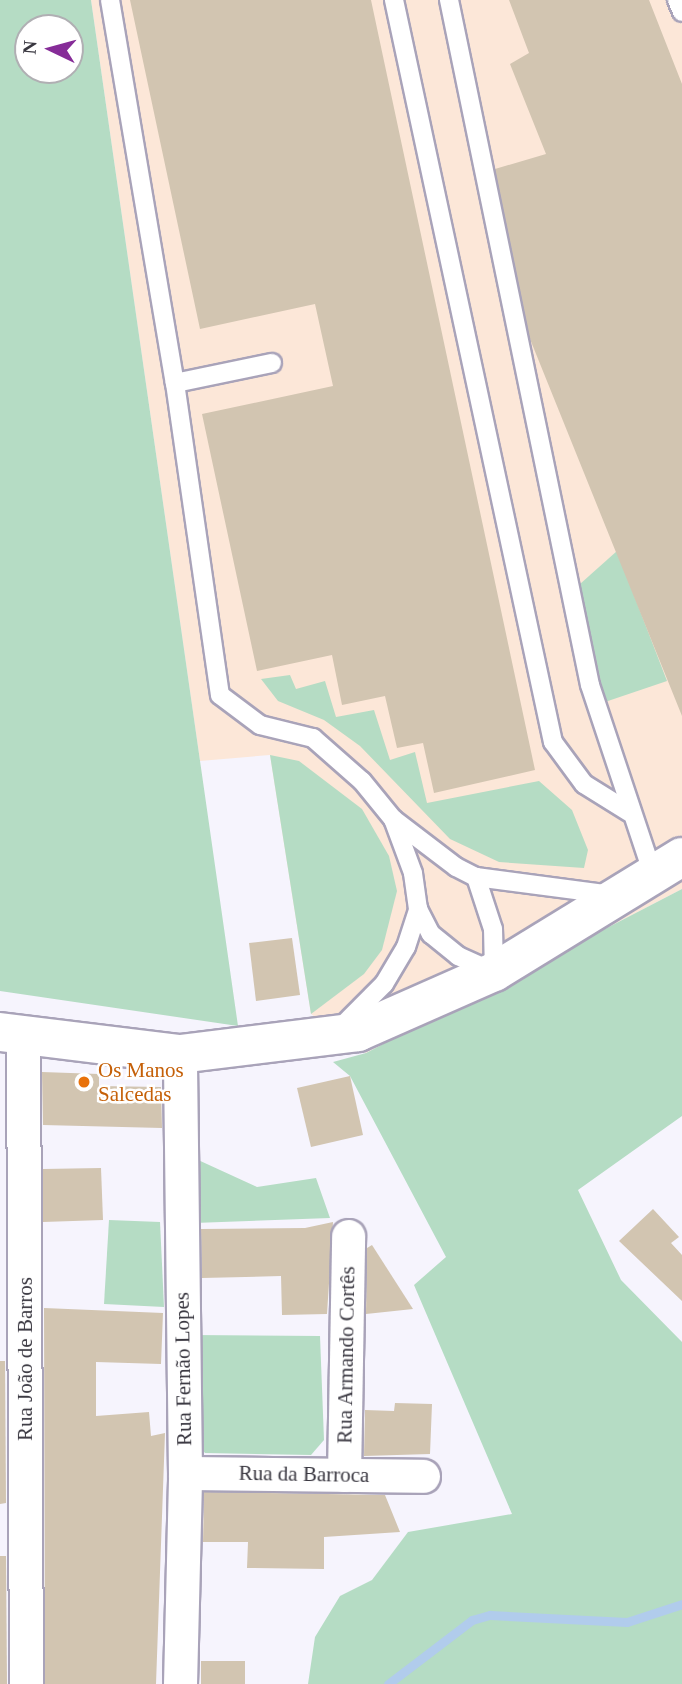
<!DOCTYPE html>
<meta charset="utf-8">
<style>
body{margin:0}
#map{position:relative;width:682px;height:1684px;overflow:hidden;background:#f6f4fd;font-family:"Times New Roman",serif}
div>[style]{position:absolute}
.industrial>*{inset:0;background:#fce7d8}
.green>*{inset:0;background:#b5dcc4}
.stream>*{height:9px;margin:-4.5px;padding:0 4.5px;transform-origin:4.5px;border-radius:4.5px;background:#b1ccec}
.building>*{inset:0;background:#d2c5b1}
.roads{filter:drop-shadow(2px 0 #a9a3b9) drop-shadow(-2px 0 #a9a3b9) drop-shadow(0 2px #a9a3b9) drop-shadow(0 -2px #a9a3b9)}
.service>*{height:18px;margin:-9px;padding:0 9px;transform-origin:9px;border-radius:9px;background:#fff}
.minor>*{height:33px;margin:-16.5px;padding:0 16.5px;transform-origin:16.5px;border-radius:16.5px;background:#fff}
.tertiary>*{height:38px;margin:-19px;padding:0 19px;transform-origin:19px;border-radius:19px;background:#fff}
.dots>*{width:19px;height:19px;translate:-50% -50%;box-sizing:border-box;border:4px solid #fff;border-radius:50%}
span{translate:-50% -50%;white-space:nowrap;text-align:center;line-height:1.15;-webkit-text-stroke:5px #fff;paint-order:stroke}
.food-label{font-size:21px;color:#c56008}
.left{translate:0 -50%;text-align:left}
.street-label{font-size:21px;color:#393740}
.north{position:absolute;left:14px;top:14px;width:70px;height:70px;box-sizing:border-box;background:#fff;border:2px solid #b0afb3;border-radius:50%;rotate:275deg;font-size:19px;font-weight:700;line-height:28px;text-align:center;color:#393740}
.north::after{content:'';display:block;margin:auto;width:24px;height:32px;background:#862c98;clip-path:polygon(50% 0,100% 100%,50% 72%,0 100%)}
</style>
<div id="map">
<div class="industrial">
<div style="clip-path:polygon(91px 0,682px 0,682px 889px,366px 1053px,311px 1014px,270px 755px,200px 761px)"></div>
</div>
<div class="green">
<div style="clip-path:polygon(evenodd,0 0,91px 0,238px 1026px,0 991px,0 0,28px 28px,70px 28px,70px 70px,28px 70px,28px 28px)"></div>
<div style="clip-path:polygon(617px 551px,667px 681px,605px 702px,580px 584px)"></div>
<div style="clip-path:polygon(290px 675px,296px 689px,325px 681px,336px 717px,374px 710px,390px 760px,415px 752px,427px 803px,539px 781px,572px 810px,588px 850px,584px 868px,499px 862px,450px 839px,360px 746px,324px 720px,278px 701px,261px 679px)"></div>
<div style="clip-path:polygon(270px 755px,299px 761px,362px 809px,389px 856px,397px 891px,382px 950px,364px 974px,311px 1014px)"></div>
<div style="clip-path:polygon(682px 889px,682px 1116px,578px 1190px,621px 1280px,682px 1342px,682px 1684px,308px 1684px,315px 1637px,340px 1596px,372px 1580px,408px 1532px,512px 1514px,414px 1285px,446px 1257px,350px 1076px,333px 1062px,366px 1053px)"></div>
<div style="clip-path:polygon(196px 1159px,257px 1187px,316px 1178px,330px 1218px,194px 1223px)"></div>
<div style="clip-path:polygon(109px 1220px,160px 1222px,164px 1307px,104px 1304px)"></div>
<div style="clip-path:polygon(192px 1335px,320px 1336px,324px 1440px,311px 1455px,205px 1453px,199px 1446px)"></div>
</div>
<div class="stream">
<div style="left:388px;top:1684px;width:106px;rotate:-37.3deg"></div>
<div style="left:472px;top:1620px;width:19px;rotate:-16deg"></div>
<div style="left:490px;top:1615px;width:137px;rotate:2.9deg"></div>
<div style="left:627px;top:1622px;width:58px;rotate:-18.1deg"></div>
</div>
<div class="building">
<div style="clip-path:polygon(130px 0,371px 0,535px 770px,434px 793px,423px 743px,397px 748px,385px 696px,342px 705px,332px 655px,257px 671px,202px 414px,333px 386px,315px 304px,200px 329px)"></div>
<div style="clip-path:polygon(509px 0,649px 0,682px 84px,682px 716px,530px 339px,495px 169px,546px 154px,510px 64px,529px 53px)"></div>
<div style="clip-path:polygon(292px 938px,300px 995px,256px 1001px,249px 943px)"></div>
<div style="clip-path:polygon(42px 1072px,99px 1074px,99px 1086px,161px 1087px,162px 1128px,43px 1125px)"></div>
<div style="clip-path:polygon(350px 1076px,363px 1135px,311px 1147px,297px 1088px)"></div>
<div style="clip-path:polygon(101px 1168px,103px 1220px,43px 1222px,43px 1169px)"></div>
<div style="clip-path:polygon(653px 1209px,679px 1237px,671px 1243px,682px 1255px,682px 1301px,619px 1241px)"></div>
<div style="clip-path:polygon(333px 1222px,327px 1314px,282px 1315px,281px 1276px,202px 1278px,201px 1229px,305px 1228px)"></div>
<div style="clip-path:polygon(372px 1245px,413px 1309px,366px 1314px,367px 1248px)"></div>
<div style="clip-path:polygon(44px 1308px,163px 1313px,161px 1364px,96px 1362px,96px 1416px,149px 1412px,151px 1436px,165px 1433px,156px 1684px,45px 1684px)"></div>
<div style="clip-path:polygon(0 1361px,5px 1361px,6px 1503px,0 1504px)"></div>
<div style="clip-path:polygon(395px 1403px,432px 1404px,430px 1454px,364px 1456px,365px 1410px,394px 1411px)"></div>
<div style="clip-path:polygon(204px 1492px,385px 1495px,400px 1532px,324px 1537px,324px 1569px,247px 1568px,248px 1542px,203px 1542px)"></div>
<div style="clip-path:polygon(0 1556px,6px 1556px,7px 1684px,0 1684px)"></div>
<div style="clip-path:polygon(201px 1661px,245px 1661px,245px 1684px,201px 1684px)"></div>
</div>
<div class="roads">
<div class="service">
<div style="left:110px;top:0;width:388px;rotate:80.4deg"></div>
<div style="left:175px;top:383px;width:315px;rotate:81.8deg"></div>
<div style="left:220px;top:695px;width:50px;rotate:36.9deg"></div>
<div style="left:260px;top:725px;width:55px;rotate:13.8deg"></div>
<div style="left:313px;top:738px;width:65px;rotate:41.3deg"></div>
<div style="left:362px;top:781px;width:49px;rotate:50.8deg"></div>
<div style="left:393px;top:819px;width:79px;rotate:37.3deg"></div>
<div style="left:456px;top:867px;width:22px;rotate:27deg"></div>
<div style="left:476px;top:877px;width:137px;rotate:7.5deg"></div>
<div style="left:394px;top:0;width:759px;rotate:77.91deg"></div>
<div style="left:553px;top:742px;width:52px;rotate:53.6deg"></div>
<div style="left:584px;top:784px;width:53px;rotate:31.9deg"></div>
<div style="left:449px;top:0;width:699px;rotate:78.37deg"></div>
<div style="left:590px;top:685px;width:199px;rotate:71.6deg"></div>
<div style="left:677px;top:0;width:13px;rotate:67deg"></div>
<div style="left:175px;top:383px;width:99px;rotate:-11.7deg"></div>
<div style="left:418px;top:909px;width:28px;rotate:63deg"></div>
<div style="left:431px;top:934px;width:35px;rotate:39deg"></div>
<div style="left:458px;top:956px;width:39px;rotate:24deg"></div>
<div style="left:494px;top:972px;width:43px;rotate:-91.3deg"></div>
<div style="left:493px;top:929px;width:55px;rotate:-108.1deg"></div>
<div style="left:343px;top:1025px;width:58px;rotate:-45deg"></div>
<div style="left:384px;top:984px;width:43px;rotate:-59.3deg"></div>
<div style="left:406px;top:947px;width:40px;rotate:-72deg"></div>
<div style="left:418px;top:909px;width:36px;rotate:-98deg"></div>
<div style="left:413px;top:873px;width:58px;rotate:-110.3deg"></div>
</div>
<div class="minor">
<div style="left:23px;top:1035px;width:649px;rotate:89.74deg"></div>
<div style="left:185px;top:1473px;width:238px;rotate:0.7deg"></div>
<div style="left:344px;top:1475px;width:239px;rotate:-89deg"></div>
<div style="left:180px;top:1684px;width:211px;rotate:-88.6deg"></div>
<div style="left:185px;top:1473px;width:419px;rotate:-90.7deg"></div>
</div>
<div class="tertiary">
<div style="left:0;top:1032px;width:181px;rotate:7deg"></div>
<div style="left:180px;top:1054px;width:179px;rotate:-7deg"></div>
<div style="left:358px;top:1032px;width:149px;rotate:-23.8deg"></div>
<div style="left:494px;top:972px;width:220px;rotate:-31.5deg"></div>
</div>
</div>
<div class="dots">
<div style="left:84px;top:1082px;background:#e8710a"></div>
</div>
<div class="food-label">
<span class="left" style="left:98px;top:1082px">Os Manos<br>Salcedas</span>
</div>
<div class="street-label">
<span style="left:346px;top:1355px;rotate:-89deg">Rua Armando Cortês</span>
<span style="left:25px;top:1359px;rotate:-90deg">Rua João de Barros</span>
<span style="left:183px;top:1369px;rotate:-91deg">Rua Fernão Lopes</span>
<span style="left:304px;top:1474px;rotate:1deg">Rua da Barroca</span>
</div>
<div class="north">N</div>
</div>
